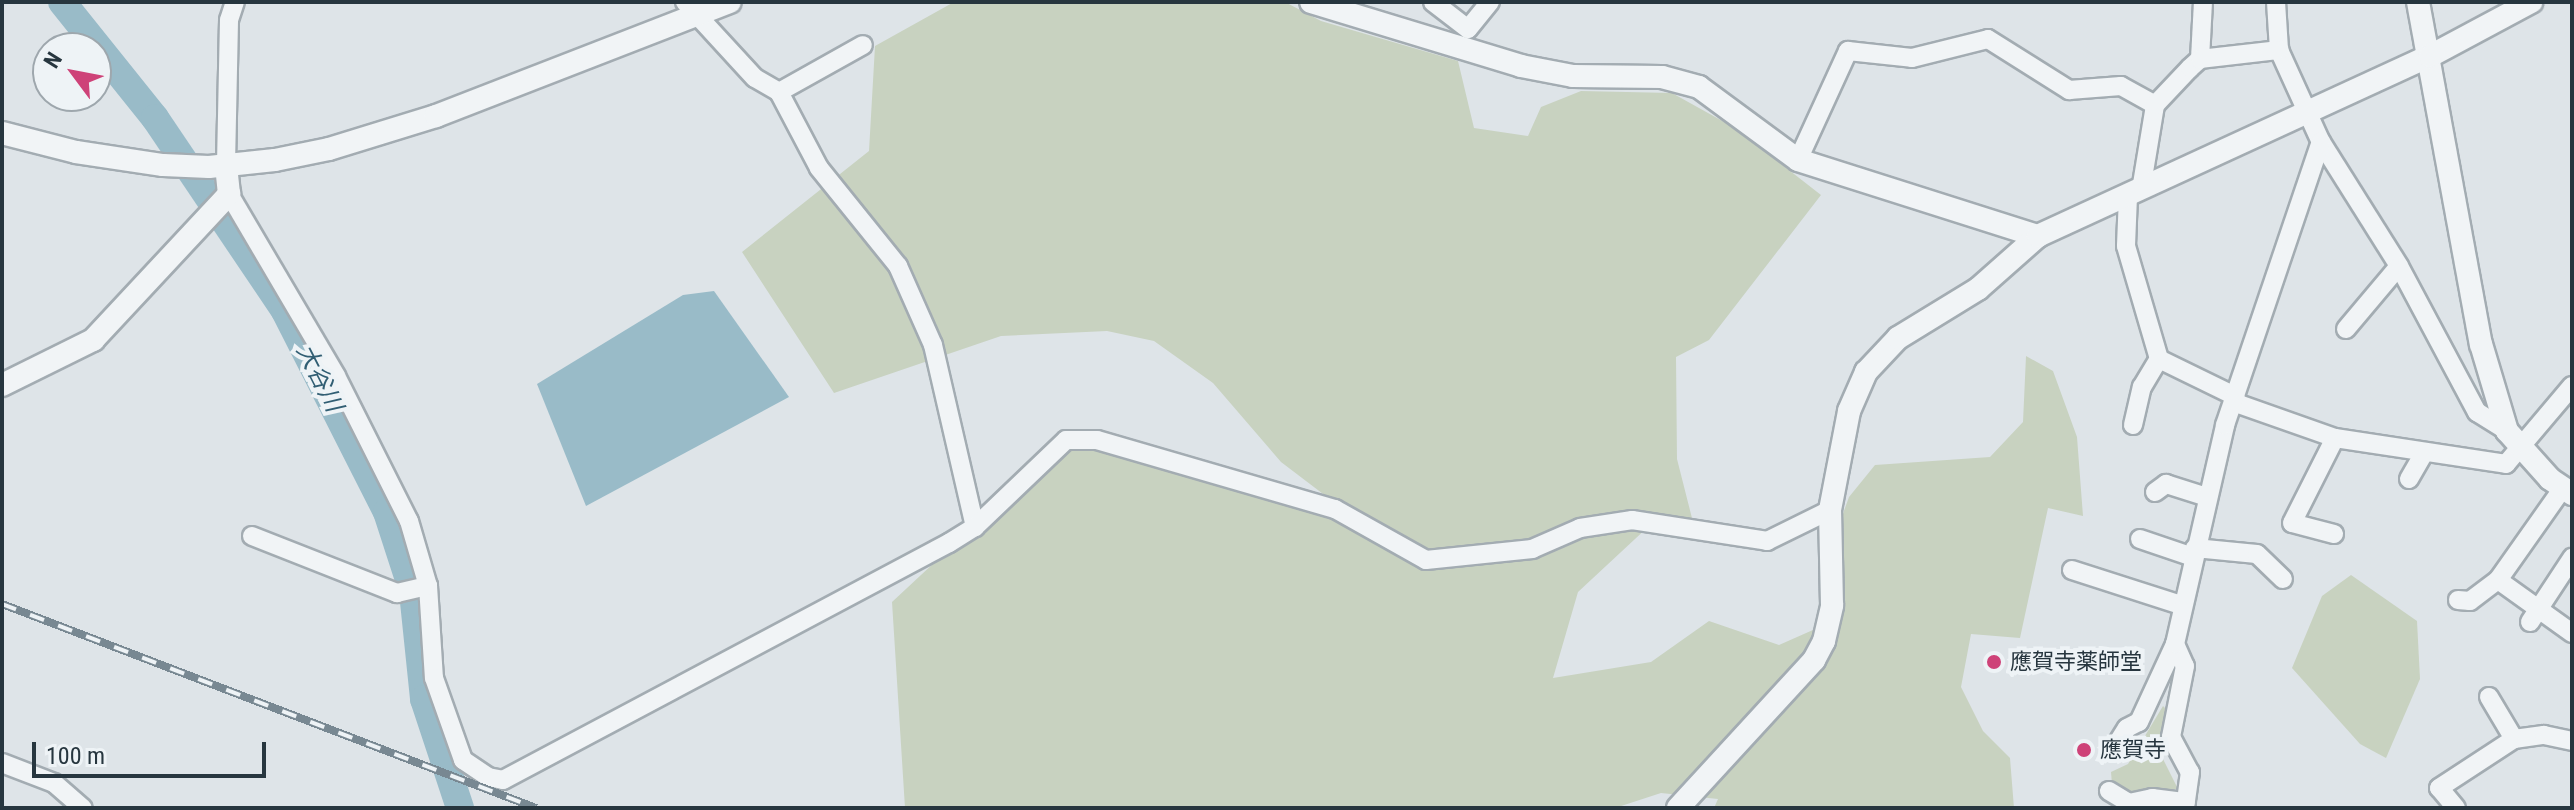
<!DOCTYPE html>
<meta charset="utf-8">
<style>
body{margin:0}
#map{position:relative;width:2574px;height:810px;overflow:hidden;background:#dee4e8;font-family:"Roboto Condensed","Noto Sans JP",sans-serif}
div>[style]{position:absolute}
.green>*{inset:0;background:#c8d2c0}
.water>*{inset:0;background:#99bbc8}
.river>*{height:28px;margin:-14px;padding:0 14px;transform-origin:14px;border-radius:14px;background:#99bbc8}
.roads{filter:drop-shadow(2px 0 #a3acb2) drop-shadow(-2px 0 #a3acb2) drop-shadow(0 2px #a3acb2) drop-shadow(0 -2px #a3acb2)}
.minor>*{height:18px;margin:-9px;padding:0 9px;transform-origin:9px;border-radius:9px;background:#f1f4f6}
.tertiary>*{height:22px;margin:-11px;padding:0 11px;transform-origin:11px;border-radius:11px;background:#f1f4f6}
.rail>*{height:8px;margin-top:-4px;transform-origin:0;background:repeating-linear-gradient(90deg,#eef3f6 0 15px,#788892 0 30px);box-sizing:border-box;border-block:2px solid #788892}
.dots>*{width:22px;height:22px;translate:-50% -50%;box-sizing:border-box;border:4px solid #eef3f6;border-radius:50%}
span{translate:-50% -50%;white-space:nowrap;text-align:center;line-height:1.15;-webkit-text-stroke:8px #eef3f6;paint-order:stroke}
.poi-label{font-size:22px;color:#27363f}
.left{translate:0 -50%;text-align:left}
.water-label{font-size:24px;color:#315e73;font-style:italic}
.frame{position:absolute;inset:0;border:4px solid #27363f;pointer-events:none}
.north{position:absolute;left:32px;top:32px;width:80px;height:80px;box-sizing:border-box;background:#eef3f6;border:2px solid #9ea7ad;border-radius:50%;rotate:302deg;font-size:22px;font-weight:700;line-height:32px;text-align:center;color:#27363f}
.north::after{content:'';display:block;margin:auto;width:28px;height:36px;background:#ce4278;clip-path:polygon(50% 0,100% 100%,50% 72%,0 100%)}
.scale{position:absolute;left:32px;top:742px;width:234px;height:36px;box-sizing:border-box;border:4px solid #27363f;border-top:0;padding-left:10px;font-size:24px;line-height:28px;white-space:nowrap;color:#27363f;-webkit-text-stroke:6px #eef3f6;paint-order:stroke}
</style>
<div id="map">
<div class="green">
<div style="clip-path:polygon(954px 2px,1285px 2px,1321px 21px,1458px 61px,1474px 128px,1528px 136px,1541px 107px,1581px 91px,1672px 93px,1735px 128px,1821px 195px,1709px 340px,1676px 357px,1677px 459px,1695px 530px,1649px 526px,1578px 592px,1553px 678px,1651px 662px,1709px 621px,1779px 645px,1831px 622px,1829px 552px,1849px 497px,1875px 465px,1990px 457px,2023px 422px,2026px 356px,2053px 371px,2077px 437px,2083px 516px,2048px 508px,2020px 638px,1971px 634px,1961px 687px,1983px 731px,2010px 758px,2014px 808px,1714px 808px,1718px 799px,1661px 793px,1615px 808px,905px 808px,892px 602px,1066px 440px,1331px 500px,1281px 462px,1213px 383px,1154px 341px,1107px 331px,1001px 336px,834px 393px,742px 252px,869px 151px,875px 46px)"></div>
<div style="clip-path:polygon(2351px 575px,2417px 621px,2420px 679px,2386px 758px,2360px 744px,2292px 668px,2322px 596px)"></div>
<div style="clip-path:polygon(2163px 706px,2168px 711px,2158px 749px,2178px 789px,2128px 794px,2112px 784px,2111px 772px,2128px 764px)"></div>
</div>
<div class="water">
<div style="clip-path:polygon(714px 291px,789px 397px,586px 506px,537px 384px,683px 295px)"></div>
</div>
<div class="river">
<div style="left:62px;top:2px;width:149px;rotate:51.3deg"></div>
<div style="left:155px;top:118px;width:233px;rotate:56deg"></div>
<div style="left:285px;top:311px;width:225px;rotate:63.1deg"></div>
<div style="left:387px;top:512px;width:84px;rotate:72deg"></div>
<div style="left:413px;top:592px;width:108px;rotate:84.1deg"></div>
<div style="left:424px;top:699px;width:115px;rotate:71.7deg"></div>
</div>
<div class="roads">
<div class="minor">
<div style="left:685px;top:2px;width:103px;rotate:47.4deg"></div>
<div style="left:755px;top:78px;width:28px;rotate:30deg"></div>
<div style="left:779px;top:92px;width:86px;rotate:62.2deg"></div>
<div style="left:819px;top:168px;width:126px;rotate:51.1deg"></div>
<div style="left:898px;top:266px;width:86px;rotate:66.1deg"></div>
<div style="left:933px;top:345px;width:187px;rotate:77deg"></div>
<div style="left:1433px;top:2px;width:44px;rotate:37.6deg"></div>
<div style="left:1468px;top:29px;width:35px;rotate:-51deg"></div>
<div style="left:2276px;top:2px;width:48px;rotate:86.4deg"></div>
<div style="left:2279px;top:50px;width:101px;rotate:65.5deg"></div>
<div style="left:2321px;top:142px;width:146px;rotate:57.8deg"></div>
<div style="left:2399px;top:266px;width:166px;rotate:61.9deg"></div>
<div style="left:2477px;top:412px;width:36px;rotate:32deg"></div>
<div style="left:2200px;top:59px;width:57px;rotate:-87deg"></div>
<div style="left:779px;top:92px;width:96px;rotate:-29.2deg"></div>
<div style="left:1798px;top:160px;width:120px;rotate:-65.4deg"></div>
<div style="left:1848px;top:51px;width:64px;rotate:6.2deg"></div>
<div style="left:1912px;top:58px;width:78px;rotate:-14deg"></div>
<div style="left:1988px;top:39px;width:96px;rotate:32.2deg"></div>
<div style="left:2069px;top:90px;width:52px;rotate:-4.4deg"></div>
<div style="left:2121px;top:86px;width:39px;rotate:29deg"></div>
<div style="left:226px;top:164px;width:144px;rotate:-88.8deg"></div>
<div style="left:229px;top:20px;width:19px;rotate:-72deg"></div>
<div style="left:2141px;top:190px;width:86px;rotate:-80.6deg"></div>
<div style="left:2155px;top:105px;width:51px;rotate:-46.6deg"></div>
<div style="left:2190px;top:68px;width:13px;rotate:-42deg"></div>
<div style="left:2200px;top:59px;width:80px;rotate:-6.5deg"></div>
<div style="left:229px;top:194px;width:211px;rotate:59.5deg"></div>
<div style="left:336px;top:376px;width:162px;rotate:63.3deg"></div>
<div style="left:409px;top:521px;width:68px;rotate:73.7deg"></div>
<div style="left:428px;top:586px;width:92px;rotate:86.3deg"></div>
<div style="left:434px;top:678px;width:87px;rotate:70.5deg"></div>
<div style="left:463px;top:760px;width:30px;rotate:34deg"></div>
<div style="left:488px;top:777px;width:15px;rotate:11deg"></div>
<div style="left:503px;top:780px;width:505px;rotate:-27.99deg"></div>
<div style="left:949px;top:543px;width:31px;rotate:-32deg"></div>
<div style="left:975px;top:527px;width:126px;rotate:-43.7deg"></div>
<div style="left:1066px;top:440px;width:31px"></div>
<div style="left:1097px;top:440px;width:248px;rotate:16.2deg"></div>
<div style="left:1335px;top:509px;width:104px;rotate:29.3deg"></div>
<div style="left:1426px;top:560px;width:107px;rotate:-5.9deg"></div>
<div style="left:1532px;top:549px;width:52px;rotate:-23.6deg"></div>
<div style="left:1580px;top:528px;width:53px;rotate:-8.7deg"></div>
<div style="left:1632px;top:520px;width:137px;rotate:8.8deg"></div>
<div style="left:1767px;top:541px;width:70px;rotate:-26.2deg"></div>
<div style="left:2128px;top:196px;width:50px;rotate:92.3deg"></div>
<div style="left:2126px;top:246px;width:118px;rotate:73.7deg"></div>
<div style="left:2159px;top:359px;width:85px;rotate:26deg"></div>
<div style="left:2346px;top:329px;width:82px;rotate:-49.9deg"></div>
<div style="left:2233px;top:402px;width:108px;rotate:19.4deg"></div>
<div style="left:2335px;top:438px;width:173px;rotate:8.6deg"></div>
<div style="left:2506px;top:464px;width:102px;rotate:-49.8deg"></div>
<div style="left:2133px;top:425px;width:39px;rotate:-77deg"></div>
<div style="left:2142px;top:387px;width:33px;rotate:-59deg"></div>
<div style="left:2409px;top:479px;width:30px;rotate:-60deg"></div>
<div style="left:2155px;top:492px;width:14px;rotate:-36deg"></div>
<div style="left:2166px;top:484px;width:43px;rotate:17.6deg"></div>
<div style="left:2334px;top:534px;width:43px;rotate:-165.3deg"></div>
<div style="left:2292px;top:523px;width:95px;rotate:-63.2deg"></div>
<div style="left:252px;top:536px;width:156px;rotate:21.5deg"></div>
<div style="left:397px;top:593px;width:32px;rotate:-13deg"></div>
<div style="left:2140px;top:539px;width:56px;rotate:18.8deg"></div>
<div style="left:2195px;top:548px;width:62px;rotate:5.5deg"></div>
<div style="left:2257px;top:554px;width:36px;rotate:44deg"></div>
<div style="left:2072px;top:570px;width:114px;rotate:17.8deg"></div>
<div style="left:2498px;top:580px;width:91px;rotate:35.6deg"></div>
<div style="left:2458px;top:600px;width:12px;rotate:5deg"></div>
<div style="left:2470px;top:601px;width:35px;rotate:-37deg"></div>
<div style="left:2498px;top:580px;width:113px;rotate:-54.8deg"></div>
<div style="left:2530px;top:622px;width:77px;rotate:-56.7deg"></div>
<div style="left:2175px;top:644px;width:24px;rotate:66deg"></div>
<div style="left:2185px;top:666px;width:72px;rotate:101.2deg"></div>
<div style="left:2171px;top:737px;width:40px;rotate:62deg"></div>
<div style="left:2190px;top:772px;width:36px;rotate:98deg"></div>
<div style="left:2489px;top:697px;width:49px;rotate:59.2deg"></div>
<div style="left:2115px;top:747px;width:22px;rotate:-58deg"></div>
<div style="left:2127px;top:728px;width:13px;rotate:-27deg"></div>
<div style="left:2139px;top:722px;width:86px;rotate:-65.2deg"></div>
<div style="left:2175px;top:644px;width:225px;rotate:-77.1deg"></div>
<div style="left:2225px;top:425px;width:299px;rotate:-71.3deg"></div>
<div style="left:2px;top:763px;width:56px;rotate:21deg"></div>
<div style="left:54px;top:783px;width:38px;rotate:41deg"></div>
<div style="left:2109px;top:791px;width:23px;rotate:31deg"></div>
<div style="left:2129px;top:803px;width:24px;rotate:-12deg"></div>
<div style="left:2152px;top:798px;width:34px;rotate:7deg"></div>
<div style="left:2456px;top:808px;width:26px;rotate:-130deg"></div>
<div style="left:2439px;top:788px;width:90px;rotate:-33.2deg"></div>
<div style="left:2514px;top:739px;width:30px;rotate:-8deg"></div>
<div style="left:2544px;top:735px;width:29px;rotate:12deg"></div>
</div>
<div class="tertiary">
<div style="left:1311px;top:2px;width:220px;rotate:16.9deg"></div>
<div style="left:1521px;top:66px;width:53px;rotate:10.9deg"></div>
<div style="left:1573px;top:76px;width:89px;rotate:0.6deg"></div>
<div style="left:1662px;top:77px;width:38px;rotate:15deg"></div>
<div style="left:1699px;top:87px;width:123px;rotate:36.4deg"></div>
<div style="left:1798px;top:160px;width:252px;rotate:17.6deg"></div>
<div style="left:2418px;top:2px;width:348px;rotate:79.6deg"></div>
<div style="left:2481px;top:344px;width:91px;rotate:73.4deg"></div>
<div style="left:2507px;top:431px;width:64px;rotate:48.1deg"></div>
<div style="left:2550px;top:479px;width:27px;rotate:34deg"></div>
<div style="left:2px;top:133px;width:76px;rotate:14.4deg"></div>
<div style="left:76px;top:152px;width:88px;rotate:8.5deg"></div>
<div style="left:163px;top:165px;width:46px;rotate:2.5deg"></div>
<div style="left:209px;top:167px;width:66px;rotate:-6.1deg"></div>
<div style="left:275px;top:160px;width:55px;rotate:-11.5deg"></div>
<div style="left:329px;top:149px;width:112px;rotate:-17.1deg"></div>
<div style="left:436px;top:116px;width:315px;rotate:-21.2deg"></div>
<div style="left:2px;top:385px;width:102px;rotate:-26.3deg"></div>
<div style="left:93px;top:340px;width:200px;rotate:-47deg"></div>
<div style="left:229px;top:194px;width:30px;rotate:-96deg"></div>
<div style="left:1678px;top:808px;width:201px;rotate:-47.4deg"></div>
<div style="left:1814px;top:660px;width:21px;rotate:-62deg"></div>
<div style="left:1824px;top:641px;width:37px;rotate:-77deg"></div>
<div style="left:1832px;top:605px;width:95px;rotate:-91.2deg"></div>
<div style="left:1830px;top:510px;width:101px;rotate:-79.1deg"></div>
<div style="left:1849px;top:411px;width:43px;rotate:-66.4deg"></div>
<div style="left:1866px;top:372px;width:47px;rotate:-46.7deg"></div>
<div style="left:1898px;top:338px;width:94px;rotate:-31.5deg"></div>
<div style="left:1978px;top:289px;width:80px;rotate:-41.5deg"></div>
<div style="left:2038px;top:236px;width:431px;rotate:-24.7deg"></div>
<div style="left:2430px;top:56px;width:115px;rotate:-28.1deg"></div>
</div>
</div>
<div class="rail">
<div style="left:2px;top:604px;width:572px;rotate:20.91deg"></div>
</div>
<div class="dots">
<div style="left:1994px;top:662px;background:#ce4278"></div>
<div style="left:2084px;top:750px;background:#ce4278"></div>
</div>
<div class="poi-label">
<span class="left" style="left:2010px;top:662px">應賀寺薬師堂</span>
<span class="left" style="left:2100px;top:750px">應賀寺</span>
</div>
<div class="water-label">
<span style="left:319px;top:378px;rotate:63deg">大谷川</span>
</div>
<div class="frame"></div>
<div class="north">N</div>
<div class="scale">100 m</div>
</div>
